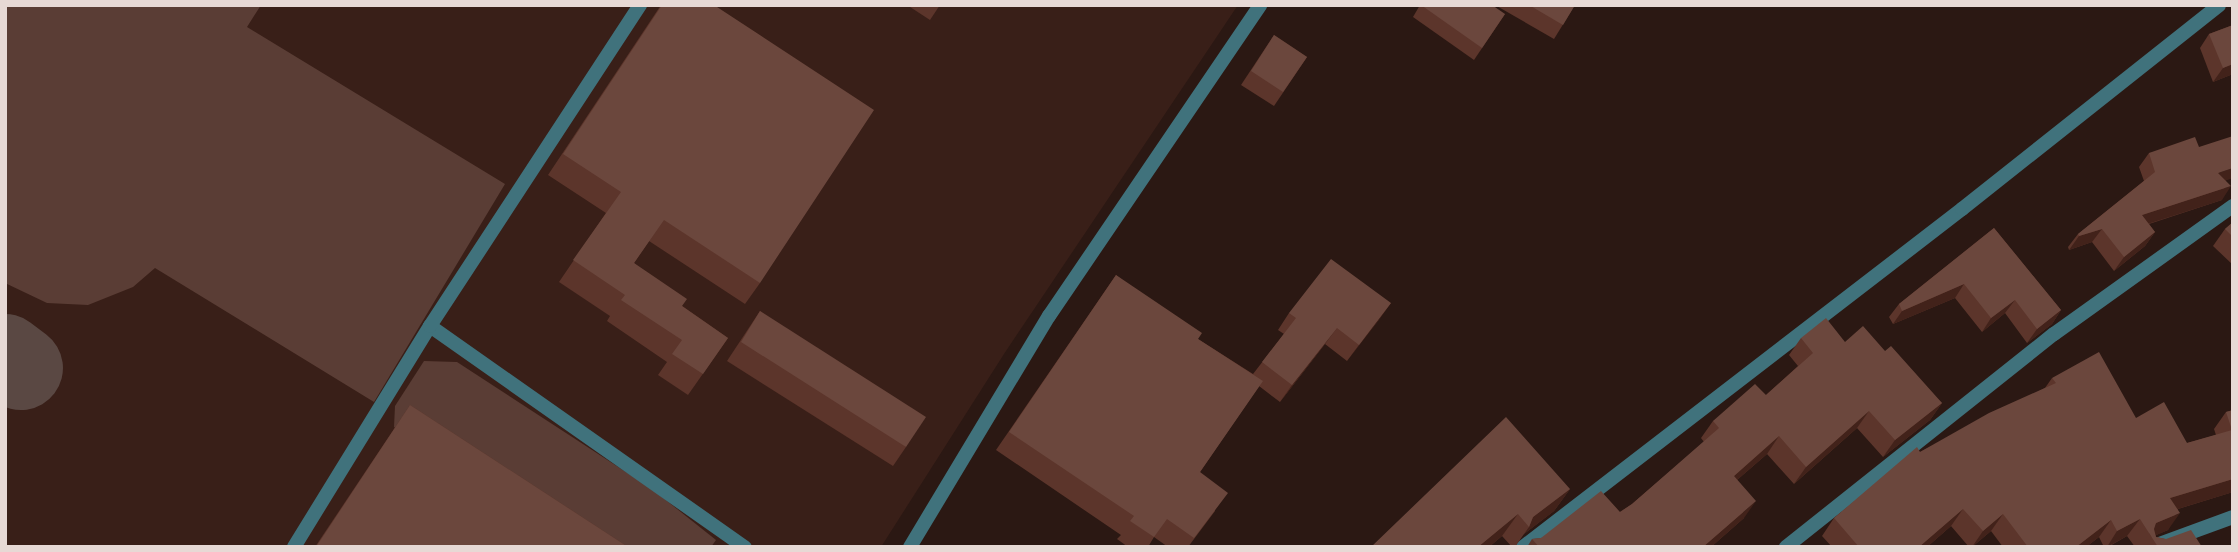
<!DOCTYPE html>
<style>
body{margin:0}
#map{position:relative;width:2238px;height:552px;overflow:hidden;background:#2b1813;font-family:"Fira Sans",sans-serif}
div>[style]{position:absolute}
.built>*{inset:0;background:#391f18}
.green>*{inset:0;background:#5a3d35}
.taxiway>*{height:84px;margin:-42px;padding:0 42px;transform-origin:42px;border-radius:42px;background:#5a4843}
.service>*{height:14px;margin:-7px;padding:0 7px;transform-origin:7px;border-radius:7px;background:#40727c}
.minor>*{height:14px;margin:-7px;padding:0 7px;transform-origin:7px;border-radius:7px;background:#40727c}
.wall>*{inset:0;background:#5c352b}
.shaded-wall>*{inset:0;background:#42221a}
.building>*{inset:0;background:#6b473d}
span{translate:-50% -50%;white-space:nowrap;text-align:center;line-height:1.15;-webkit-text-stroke:5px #210f0a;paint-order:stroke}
.frame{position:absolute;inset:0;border:7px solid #e7d9d5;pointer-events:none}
</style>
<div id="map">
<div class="built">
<div style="clip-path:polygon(5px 5px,1238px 5px,1004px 354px,881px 547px,5px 547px)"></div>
</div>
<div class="green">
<div style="clip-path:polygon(5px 5px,261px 5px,247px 27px,505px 184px,374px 402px,155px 268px,133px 287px,88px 305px,47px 303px,5px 283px)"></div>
<div style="clip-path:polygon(424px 361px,457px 362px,652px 489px,716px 540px,711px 547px,579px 547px,394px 427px,395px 406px)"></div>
</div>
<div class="taxiway">
<div style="left:5px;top:356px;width:20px;rotate:37deg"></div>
</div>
<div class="service">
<div style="left:430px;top:326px;width:385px;rotate:35.1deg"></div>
<div style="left:294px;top:547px;width:259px;rotate:-58.4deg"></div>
<div style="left:430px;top:326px;width:384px;rotate:-56.8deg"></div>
<div style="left:1786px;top:547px;width:342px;rotate:-38.5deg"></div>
<div style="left:2054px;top:334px;width:220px;rotate:-35.6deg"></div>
<div style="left:2151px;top:547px;width:87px;rotate:-20.1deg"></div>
</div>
<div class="minor">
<div style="left:910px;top:547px;width:270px;rotate:-59deg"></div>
<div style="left:1049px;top:316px;width:376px;rotate:-55.8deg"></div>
<div style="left:1523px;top:547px;width:554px;rotate:-37.59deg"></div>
<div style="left:1962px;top:209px;width:328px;rotate:-38.4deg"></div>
</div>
<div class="wall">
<div style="clip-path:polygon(661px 5px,714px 5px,760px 283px,745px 304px,649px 241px,634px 263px,682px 306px,728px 338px,688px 395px,658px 375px,667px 362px,607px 321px,610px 316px,559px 282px,606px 213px,548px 175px)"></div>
<div style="clip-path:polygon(907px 5px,940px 5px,930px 20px)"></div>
<div style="clip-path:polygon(1420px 5px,1505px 14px,1474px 60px,1413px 17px)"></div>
<div style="clip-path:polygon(1495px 5px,1575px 5px,1554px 39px)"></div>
<div style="clip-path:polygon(2233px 25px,2233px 74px,2213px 82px,2200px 48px,2209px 34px)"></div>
<div style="clip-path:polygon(1274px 35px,1307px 57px,1274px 106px,1241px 85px)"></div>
<div style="clip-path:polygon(2199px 147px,2226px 181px,2222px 200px,2149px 224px,2155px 232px,2145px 246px,2114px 271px,2092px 242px,2069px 250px,2068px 247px,2078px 234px,2144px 181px,2139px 167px,2149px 153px)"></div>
<div style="clip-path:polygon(2233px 222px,2233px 265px,2213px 246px,2225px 229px)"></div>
<div style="clip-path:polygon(1994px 228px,2061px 310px,2052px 324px,2027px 343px,2005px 313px,1982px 332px,1955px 298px,1893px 324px,1889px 317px,1899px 304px)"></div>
<div style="clip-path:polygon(1116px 275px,1198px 339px,1253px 374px,1284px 334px,1278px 330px,1289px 313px,1391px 303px,1347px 361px,1325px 344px,1280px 402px,1259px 386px,1200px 472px,1215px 511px,1188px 547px,1168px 547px,1154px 537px,1148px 547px,1128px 547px,1117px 539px,1121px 535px,996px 450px)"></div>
<div style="clip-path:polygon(760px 311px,906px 447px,893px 466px,727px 361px)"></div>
<div style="clip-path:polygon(1801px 338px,1845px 342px,1885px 351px,1942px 403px,1930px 420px,1883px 457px,1857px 428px,1794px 484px,1767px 454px,1737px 480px,1744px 518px,1711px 547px,1527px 547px,1532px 539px,1541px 538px,1620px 512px,1632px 504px,1704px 442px,1701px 438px,1713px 421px,1766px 395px,1798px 366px,1789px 355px)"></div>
<div style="clip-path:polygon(2052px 378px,2187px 443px,2216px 435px,2214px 429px,2226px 412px,2233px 410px,2233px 492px,2178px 509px,2168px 530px,2156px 535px,2156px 537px,2202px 547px,2135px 547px,2127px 536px,2108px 547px,2104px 547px,2099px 537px,2086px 547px,2003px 547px,1991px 531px,1972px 547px,1969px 547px,1951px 526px,1927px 547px,1832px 547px,1822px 536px,1834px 518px,1920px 452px,2045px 388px)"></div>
<div style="clip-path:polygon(410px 405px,628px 547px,315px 547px)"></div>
<div style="clip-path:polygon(1570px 489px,1554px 511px,1524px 534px,1515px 547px,1512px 547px,1502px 536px,1489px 547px,1371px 547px)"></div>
</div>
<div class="shaded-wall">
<div style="clip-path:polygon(2233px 64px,2233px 74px,2213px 82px,2223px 68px)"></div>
<div style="clip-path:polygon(2233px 168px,2233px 178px,2208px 187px,2218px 173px)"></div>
<div style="clip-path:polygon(2231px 186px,2222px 200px,2132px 229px,2142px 215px)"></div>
<div style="clip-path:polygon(2102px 229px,2092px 242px,2069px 250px,2079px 236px)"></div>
<div style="clip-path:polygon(2155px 232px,2145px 246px,2114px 271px,2124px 257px)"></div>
<div style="clip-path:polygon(1964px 284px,1955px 298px,1893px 324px,1902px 311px)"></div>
<div style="clip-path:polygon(2015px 300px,2005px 313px,1982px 332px,1991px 318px)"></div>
<div style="clip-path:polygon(1391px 303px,1379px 320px,1347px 361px,1359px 345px)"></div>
<div style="clip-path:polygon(2061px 310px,2052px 324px,2027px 343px,2037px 329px)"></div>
<div style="clip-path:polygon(1337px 328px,1325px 344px,1280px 402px,1292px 385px)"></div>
<div style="clip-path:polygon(1942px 403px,1930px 420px,1883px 457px,1895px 440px)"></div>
<div style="clip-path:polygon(1869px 411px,1857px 428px,1794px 484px,1806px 467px)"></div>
<div style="clip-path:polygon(1779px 436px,1767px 454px,1722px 493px,1734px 476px)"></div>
<div style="clip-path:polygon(2233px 479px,2233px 492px,2158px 515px,2170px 498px)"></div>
<div style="clip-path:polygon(1570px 489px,1554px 511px,1524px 534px,1529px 527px,1533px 517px)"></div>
<div style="clip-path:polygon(1756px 501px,1744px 518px,1711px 547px,1703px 547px)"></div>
<div style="clip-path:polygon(1963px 509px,1951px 526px,1927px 547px,1919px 547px)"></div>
<div style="clip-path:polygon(2180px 513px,2168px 530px,2152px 537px,2149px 533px,2156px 523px)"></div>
<div style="clip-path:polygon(1518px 514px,1502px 536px,1489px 547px,1478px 547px)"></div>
<div style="clip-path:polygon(2003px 514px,1991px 531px,1972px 547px,1983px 531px)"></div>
<div style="clip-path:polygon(2140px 519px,2127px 536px,2107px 547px,2117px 531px)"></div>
<div style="clip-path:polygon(2111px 520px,2099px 537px,2086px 547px,2076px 547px)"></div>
</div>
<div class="building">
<div style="clip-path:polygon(662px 5px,714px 5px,874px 110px,760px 283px,664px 220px,634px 263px,687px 299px,682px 306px,728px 338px,703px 374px,672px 354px,682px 340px,621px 300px,625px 295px,573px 260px,621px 192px,563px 154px)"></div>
<div style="clip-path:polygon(1421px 5px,1492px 5px,1505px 14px,1482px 48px)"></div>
<div style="clip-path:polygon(1529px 5px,1575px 5px,1563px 25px)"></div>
<div style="clip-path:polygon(2233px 25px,2233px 64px,2223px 68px,2209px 34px)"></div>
<div style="clip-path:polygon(1274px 35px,1307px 57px,1283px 92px,1251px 71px)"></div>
<div style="clip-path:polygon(2233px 136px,2233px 168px,2218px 173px,2231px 186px,2142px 215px,2155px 232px,2124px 257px,2102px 229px,2079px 236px,2078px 234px,2155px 172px,2149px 153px,2195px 137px,2199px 147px)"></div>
<div style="clip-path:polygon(2233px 222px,2233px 237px,2225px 229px)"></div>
<div style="clip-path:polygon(1994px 228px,2061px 310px,2037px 329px,2015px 300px,1991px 318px,1964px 284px,1902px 311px,1899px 304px)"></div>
<div style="clip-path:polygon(1331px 259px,1391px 303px,1359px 345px,1337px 328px,1292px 385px,1262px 362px,1296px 318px,1289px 313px)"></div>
<div style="clip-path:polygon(1116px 275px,1202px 333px,1198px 339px,1263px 381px,1200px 472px,1228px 493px,1194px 538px,1167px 519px,1154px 537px,1130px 521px,1134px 516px,1009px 432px)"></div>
<div style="clip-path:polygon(760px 311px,926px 417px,906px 447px,741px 342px)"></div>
<div style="clip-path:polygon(1826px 318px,1845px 342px,1863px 326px,1885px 351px,1891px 346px,1942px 403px,1895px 440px,1869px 411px,1806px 467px,1779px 436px,1734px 476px,1756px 501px,1703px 547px,1539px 547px,1532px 539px,1541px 538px,1601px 491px,1620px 512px,1632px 504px,1719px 428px,1713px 421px,1755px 384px,1766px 395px,1813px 353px,1801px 338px)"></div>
<div style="clip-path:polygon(2099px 352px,2136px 418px,2164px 402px,2187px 443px,2232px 430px,2226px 412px,2233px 410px,2233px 479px,2170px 498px,2180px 513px,2156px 523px,2154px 529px,2156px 537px,2166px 539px,2191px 530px,2202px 547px,2158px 547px,2140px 519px,2117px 531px,2111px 520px,2076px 547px,2028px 547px,2003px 514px,1983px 531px,1963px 509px,1919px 547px,1859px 547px,1834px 518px,1917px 447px,1920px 452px,1989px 413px,2056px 383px,2052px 378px)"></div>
<div style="clip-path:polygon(410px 405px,628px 547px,316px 547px)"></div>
<div style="clip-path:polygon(1506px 417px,1570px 489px,1533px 517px,1529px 527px,1518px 514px,1478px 547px,1371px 547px)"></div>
</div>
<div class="frame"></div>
</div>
